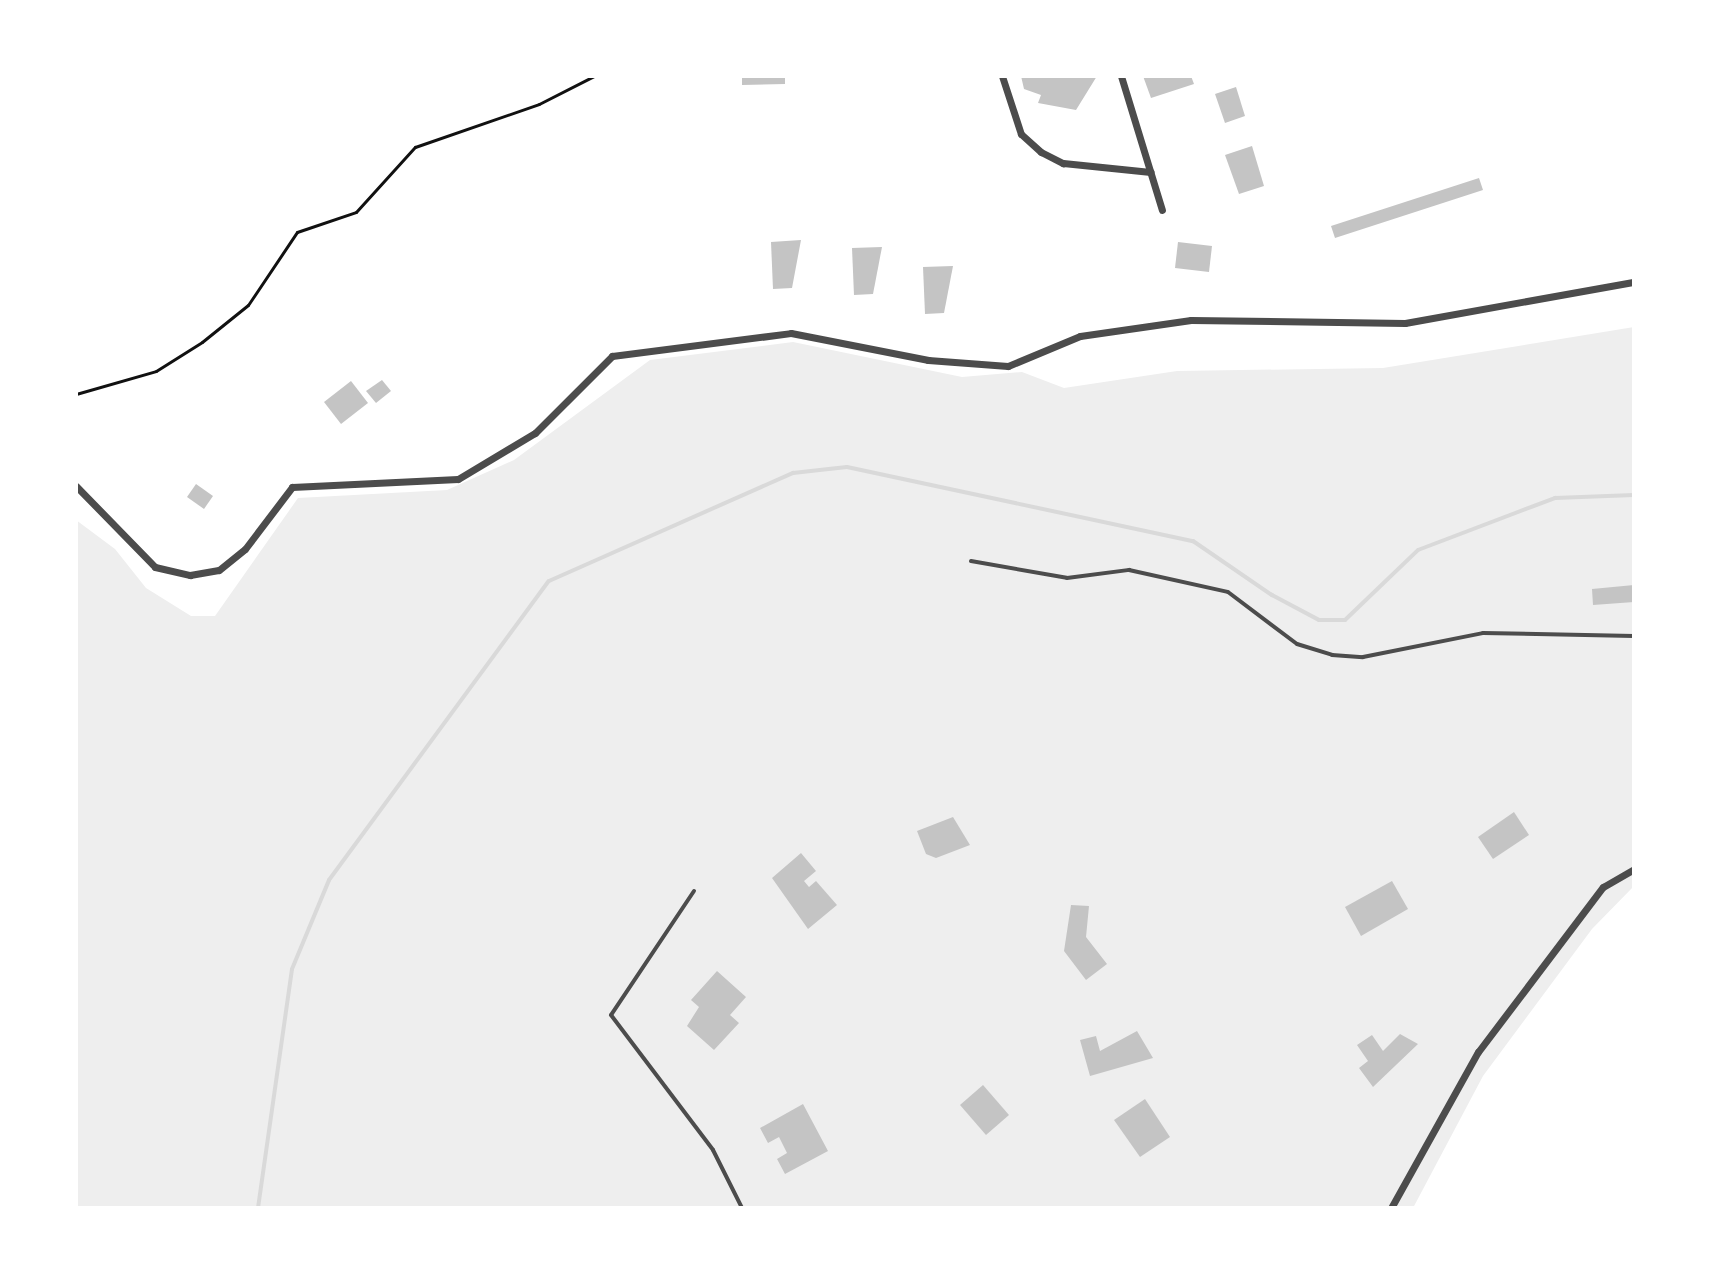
<!DOCTYPE html>
<style>
body{margin:0}
#map{position:relative;width:1710px;height:1284px;overflow:hidden;background:#fff;font-family:"Golos Text",sans-serif}
div>[style]{position:absolute}
.green>*{inset:0;background:#eee}
.stream>*{height:4px;margin:-2px;padding:0 2px;transform-origin:2px;border-radius:2px;background:#d9d9d9}
.building>*{inset:0;background:#c4c4c4}
.path>*{height:3px;margin:-1.5px;padding:0 1.5px;transform-origin:1.5px;border-radius:1.5px;background:#111}
.service>*{height:4px;margin:-2px;padding:0 2px;transform-origin:2px;border-radius:2px;background:#4c4c4c}
.minor>*{height:7px;margin:-3.5px;padding:0 3.5px;transform-origin:3.5px;border-radius:3.5px;background:#4c4c4c}
span{translate:-50% -50%;white-space:nowrap;text-align:center;line-height:1.15;-webkit-text-stroke:8px #fff;paint-order:stroke}
.frame{position:absolute;inset:0;border:78px solid #fff;pointer-events:none}
</style>
<div id="map">
<div class="green">
<div style="clip-path:polygon(1634px 327px,1634px 886px,1592px 929px,1483px 1076px,1413px 1208px,76px 1208px,76px 520px,115px 549px,146px 588px,191px 616px,215px 616px,298px 498px,447px 490px,514px 460px,650px 360px,793px 342px,962px 377px,1022px 372px,1064px 388px,1177px 371px,1383px 368px)"></div>
</div>
<div class="stream">
<div style="left:258px;top:1208px;width:241px;rotate:-81.9deg"></div>
<div style="left:292px;top:969px;width:96px;rotate:-67.4deg"></div>
<div style="left:329px;top:880px;width:371px;rotate:-53.7deg"></div>
<div style="left:549px;top:581px;width:267px;rotate:-23.9deg"></div>
<div style="left:793px;top:473px;width:54px;rotate:-6.3deg"></div>
<div style="left:847px;top:467px;width:354px;rotate:12.1deg"></div>
<div style="left:1193px;top:541px;width:96px;rotate:34.4deg"></div>
<div style="left:1272px;top:595px;width:53px;rotate:28deg"></div>
<div style="left:1319px;top:620px;width:26px"></div>
<div style="left:1345px;top:620px;width:101px;rotate:-43.8deg"></div>
<div style="left:1418px;top:550px;width:147px;rotate:-20.8deg"></div>
<div style="left:1555px;top:498px;width:79px;rotate:-2.2deg"></div>
</div>
<div class="building">
<div style="clip-path:polygon(742px 76px,785px 76px,785px 84px,742px 85px)"></div>
<div style="clip-path:polygon(1021px 76px,1064px 77px,1097px 76px,1076px 110px,1038px 103px,1041px 95px,1024px 89px)"></div>
<div style="clip-path:polygon(1143px 76px,1191px 76px,1194px 84px,1151px 98px)"></div>
<div style="clip-path:polygon(1236px 87px,1245px 116px,1225px 123px,1215px 94px)"></div>
<div style="clip-path:polygon(1252px 146px,1264px 186px,1239px 194px,1225px 155px)"></div>
<div style="clip-path:polygon(1479px 178px,1483px 190px,1335px 238px,1331px 226px)"></div>
<div style="clip-path:polygon(801px 240px,792px 288px,773px 289px,771px 242px)"></div>
<div style="clip-path:polygon(1178px 242px,1212px 246px,1209px 272px,1175px 268px)"></div>
<div style="clip-path:polygon(882px 247px,873px 294px,854px 295px,852px 248px)"></div>
<div style="clip-path:polygon(953px 266px,944px 313px,925px 314px,923px 267px)"></div>
<div style="clip-path:polygon(382px 380px,391px 391px,376px 403px,366px 391px)"></div>
<div style="clip-path:polygon(351px 381px,368px 403px,341px 424px,324px 402px)"></div>
<div style="clip-path:polygon(196px 484px,213px 496px,204px 509px,187px 497px)"></div>
<div style="clip-path:polygon(1634px 585px,1634px 602px,1593px 605px,1592px 589px)"></div>
<div style="clip-path:polygon(1514px 812px,1529px 835px,1493px 859px,1478px 837px)"></div>
<div style="clip-path:polygon(953px 817px,970px 845px,936px 858px,926px 854px,917px 831px)"></div>
<div style="clip-path:polygon(801px 853px,816px 871px,804px 881px,809px 887px,816px 881px,837px 905px,808px 929px,772px 878px)"></div>
<div style="clip-path:polygon(1392px 881px,1408px 909px,1361px 936px,1345px 907px)"></div>
<div style="clip-path:polygon(1071px 905px,1089px 906px,1086px 937px,1107px 964px,1086px 980px,1064px 951px)"></div>
<div style="clip-path:polygon(717px 971px,746px 997px,730px 1015px,739px 1023px,714px 1050px,687px 1026px,699px 1007px,691px 1000px)"></div>
<div style="clip-path:polygon(1137px 1031px,1153px 1058px,1090px 1076px,1080px 1040px,1096px 1036px,1100px 1051px)"></div>
<div style="clip-path:polygon(1400px 1034px,1418px 1044px,1373px 1087px,1359px 1068px,1368px 1061px,1357px 1045px,1372px 1035px,1383px 1051px)"></div>
<div style="clip-path:polygon(983px 1085px,1009px 1115px,986px 1135px,960px 1105px)"></div>
<div style="clip-path:polygon(1145px 1099px,1170px 1137px,1140px 1157px,1114px 1120px)"></div>
<div style="clip-path:polygon(803px 1104px,828px 1151px,785px 1174px,777px 1159px,787px 1153px,779px 1137px,768px 1143px,760px 1128px)"></div>
</div>
<div class="path">
<div style="left:261px;top:76px;width:33px"></div>
<div style="left:76px;top:394px;width:83px;rotate:-16deg"></div>
<div style="left:156px;top:371px;width:54px;rotate:-32.2deg"></div>
<div style="left:202px;top:342px;width:59px;rotate:-38.8deg"></div>
<div style="left:248px;top:305px;width:88px;rotate:-56.1deg"></div>
<div style="left:297px;top:232px;width:62px;rotate:-18.7deg"></div>
<div style="left:356px;top:212px;width:88px;rotate:-47.8deg"></div>
<div style="left:415px;top:147px;width:131px;rotate:-19.1deg"></div>
<div style="left:539px;top:104px;width:62px;rotate:-27deg"></div>
</div>
<div class="service">
<div style="left:971px;top:561px;width:97px;rotate:10deg"></div>
<div style="left:1067px;top:578px;width:63px;rotate:-7.4deg"></div>
<div style="left:1129px;top:570px;width:101px;rotate:12.5deg"></div>
<div style="left:1228px;top:592px;width:86px;rotate:37deg"></div>
<div style="left:1297px;top:644px;width:37px;rotate:17deg"></div>
<div style="left:1332px;top:655px;width:31px;rotate:4deg"></div>
<div style="left:1363px;top:657px;width:122px;rotate:-11.3deg"></div>
<div style="left:1483px;top:633px;width:151px;rotate:1.1deg"></div>
<div style="left:694px;top:891px;width:149px;rotate:123.8deg"></div>
<div style="left:611px;top:1015px;width:169px;rotate:52.9deg"></div>
<div style="left:713px;top:1150px;width:65px;rotate:63.4deg"></div>
</div>
<div class="minor">
<div style="left:1002px;top:76px;width:61px;rotate:71.9deg"></div>
<div style="left:1021px;top:134px;width:27px;rotate:42deg"></div>
<div style="left:1041px;top:152px;width:25px;rotate:27deg"></div>
<div style="left:1063px;top:163px;width:88px;rotate:5.8deg"></div>
<div style="left:1121px;top:76px;width:140px;rotate:73deg"></div>
<div style="left:76px;top:486px;width:113px;rotate:45.7deg"></div>
<div style="left:155px;top:567px;width:36px;rotate:13deg"></div>
<div style="left:190px;top:575px;width:29px;rotate:-10deg"></div>
<div style="left:219px;top:570px;width:33px;rotate:-39deg"></div>
<div style="left:245px;top:549px;width:78px;rotate:-52.8deg"></div>
<div style="left:292px;top:487px;width:166px;rotate:-2.8deg"></div>
<div style="left:458px;top:479px;width:90px;rotate:-30.9deg"></div>
<div style="left:535px;top:433px;width:109px;rotate:-45deg"></div>
<div style="left:612px;top:356px;width:180px;rotate:-7.3deg"></div>
<div style="left:791px;top:333px;width:140px;rotate:11.1deg"></div>
<div style="left:928px;top:360px;width:80px;rotate:4.3deg"></div>
<div style="left:1008px;top:366px;width:78px;rotate:-22.6deg"></div>
<div style="left:1080px;top:336px;width:112px;rotate:-8.2deg"></div>
<div style="left:1191px;top:320px;width:214px;rotate:0.8deg"></div>
<div style="left:1405px;top:323px;width:233px;rotate:-10.2deg"></div>
<div style="left:1391px;top:1208px;width:179px;rotate:-60.9deg"></div>
<div style="left:1478px;top:1052px;width:207px;rotate:-52.9deg"></div>
<div style="left:1603px;top:887px;width:36px;rotate:-30deg"></div>
</div>
<div class="frame"></div>
</div>
